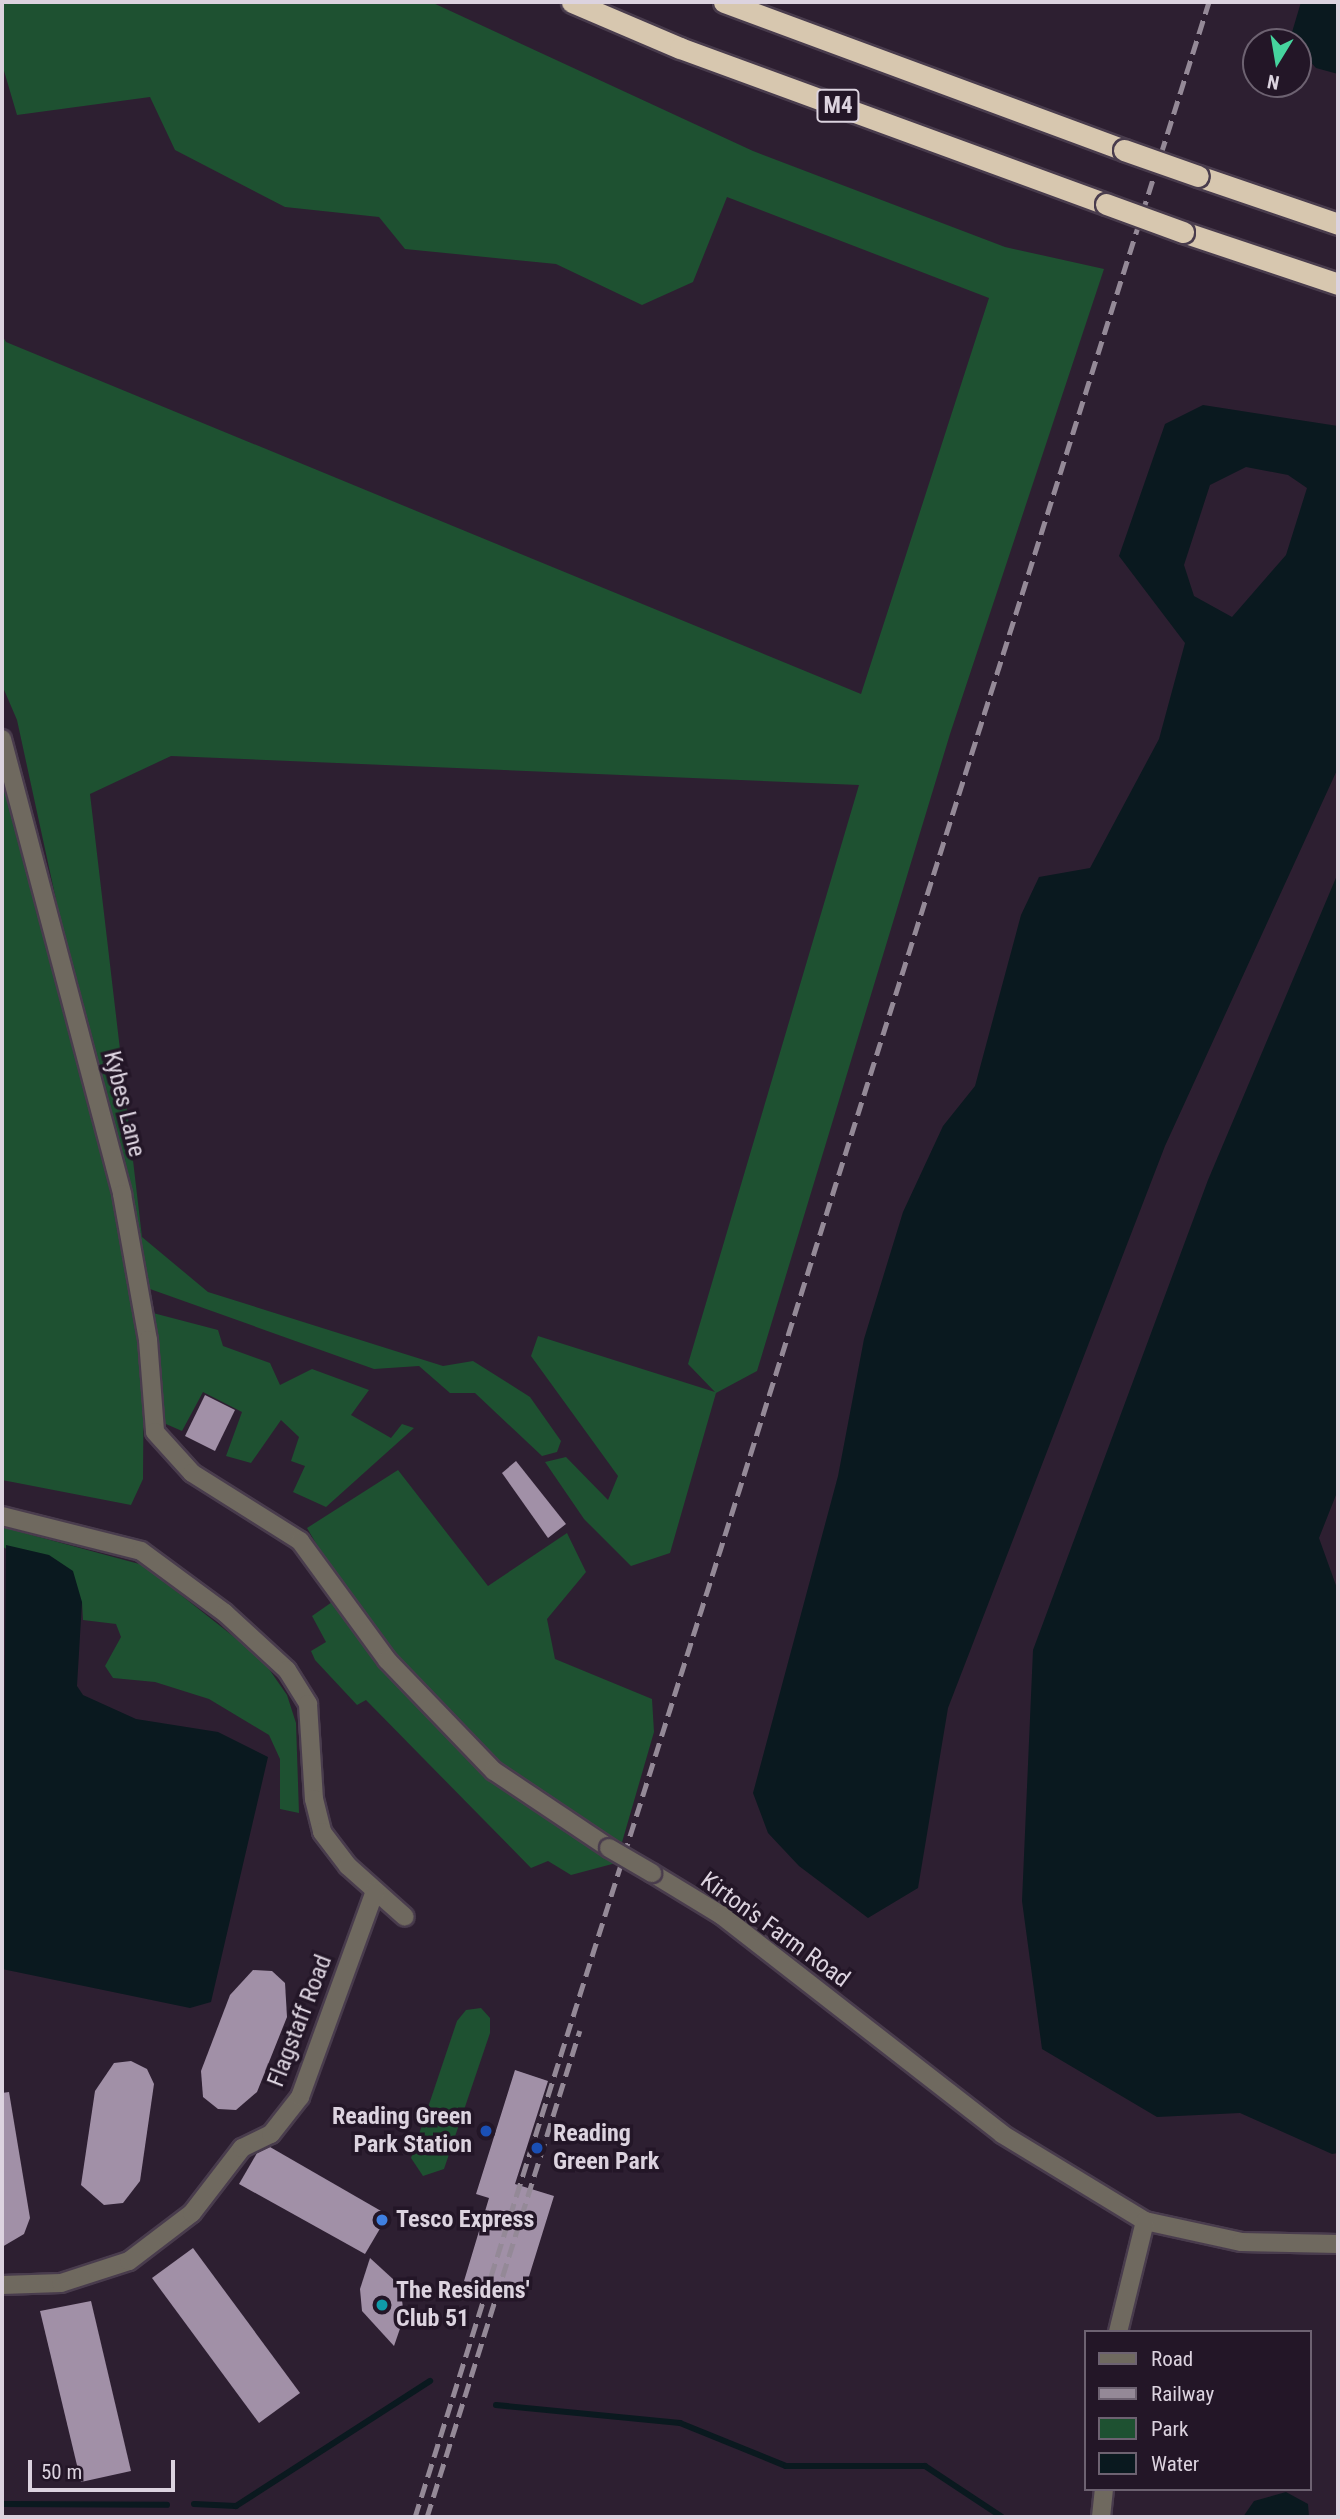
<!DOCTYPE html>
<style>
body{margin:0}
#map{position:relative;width:1340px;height:2519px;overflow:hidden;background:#2d1f31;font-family:"Roboto Condensed",sans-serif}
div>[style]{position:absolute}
.green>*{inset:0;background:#1e5131}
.water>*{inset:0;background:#0a191f}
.stream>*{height:6px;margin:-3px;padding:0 3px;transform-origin:3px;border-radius:3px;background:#0a191f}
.building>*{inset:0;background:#a190a7}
.roads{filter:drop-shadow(2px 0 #493c4d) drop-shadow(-2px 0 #493c4d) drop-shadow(0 2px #493c4d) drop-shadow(0 -2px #493c4d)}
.minor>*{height:18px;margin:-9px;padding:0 9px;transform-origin:9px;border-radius:9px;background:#6f695f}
.highway>*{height:21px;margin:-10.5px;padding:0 10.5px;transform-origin:10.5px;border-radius:10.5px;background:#d7c7af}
.rail>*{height:5px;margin-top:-2.5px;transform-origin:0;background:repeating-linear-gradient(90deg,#948997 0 14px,transparent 0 21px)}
.bridges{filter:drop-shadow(2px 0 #493c4d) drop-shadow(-2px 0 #493c4d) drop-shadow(0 2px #493c4d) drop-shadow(0 -2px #493c4d)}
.minor-bridge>*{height:18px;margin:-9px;padding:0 9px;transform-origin:9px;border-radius:9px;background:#6f695f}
.highway-bridge>*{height:21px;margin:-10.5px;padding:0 10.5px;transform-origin:10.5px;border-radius:10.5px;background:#d7c7af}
.dots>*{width:19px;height:19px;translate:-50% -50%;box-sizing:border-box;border:4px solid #231627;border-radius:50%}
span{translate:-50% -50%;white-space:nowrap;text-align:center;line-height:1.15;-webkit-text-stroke:7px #231627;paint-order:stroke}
.shield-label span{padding:2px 5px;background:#231627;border:2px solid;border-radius:5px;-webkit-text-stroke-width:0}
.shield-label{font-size:23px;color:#dcd3df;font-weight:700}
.street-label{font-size:24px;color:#dcd3df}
.poi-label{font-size:24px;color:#dcd3df;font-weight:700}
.right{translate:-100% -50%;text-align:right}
.left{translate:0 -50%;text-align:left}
.frame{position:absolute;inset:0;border:4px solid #dcd3df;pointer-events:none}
.legend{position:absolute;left:1084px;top:2330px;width:228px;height:161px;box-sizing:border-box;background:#231627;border:2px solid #6d6271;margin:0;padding:9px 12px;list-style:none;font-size:21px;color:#dcd3df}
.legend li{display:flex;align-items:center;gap:14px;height:35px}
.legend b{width:35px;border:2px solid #6d6271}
.north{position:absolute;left:1242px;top:28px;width:70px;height:70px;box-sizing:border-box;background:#231627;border:2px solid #6d6271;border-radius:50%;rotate:191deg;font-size:19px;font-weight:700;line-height:28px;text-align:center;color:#dcd3df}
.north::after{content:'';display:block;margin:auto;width:24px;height:32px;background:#46d49e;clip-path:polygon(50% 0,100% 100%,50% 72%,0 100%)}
.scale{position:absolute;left:28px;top:2460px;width:147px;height:32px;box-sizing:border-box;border:4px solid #dcd3df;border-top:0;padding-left:9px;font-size:21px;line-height:24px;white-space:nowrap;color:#dcd3df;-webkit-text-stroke:5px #231627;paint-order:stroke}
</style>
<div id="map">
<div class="green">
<div style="clip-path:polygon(2px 2px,431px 2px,753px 151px,1005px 247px,1104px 269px,950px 734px,757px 1371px,716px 1393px,670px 1553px,631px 1566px,584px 1519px,545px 1462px,566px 1457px,608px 1500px,618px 1476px,531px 1356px,538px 1336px,715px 1392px,688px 1364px,859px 785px,171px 756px,90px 794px,142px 1237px,208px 1292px,443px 1366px,473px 1361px,530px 1397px,561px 1441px,557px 1452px,542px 1456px,475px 1393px,450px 1393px,419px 1366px,374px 1369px,150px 1289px,153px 1313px,218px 1330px,223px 1346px,270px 1363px,280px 1385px,312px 1369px,369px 1390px,351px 1415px,391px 1438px,402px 1424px,414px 1428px,326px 1507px,293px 1492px,305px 1466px,291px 1461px,299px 1437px,281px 1420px,251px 1463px,226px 1456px,242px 1412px,203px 1392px,182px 1431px,159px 1421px,144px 1342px,143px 1479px,131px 1505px,2px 1480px,2px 772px,106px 1130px,17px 720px,2px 685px,2px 335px,6px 342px,861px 694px,989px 298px,727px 197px,693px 282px,642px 305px,556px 264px,405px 249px,379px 217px,285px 207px,175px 150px,150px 97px,17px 115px,2px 64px)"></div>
<div style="clip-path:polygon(398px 1470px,488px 1586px,567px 1533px,586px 1572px,547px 1619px,555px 1659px,652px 1699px,654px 1732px,616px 1863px,571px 1875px,548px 1861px,531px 1868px,366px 1700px,357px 1705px,315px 1660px,311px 1651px,326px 1642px,312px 1616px,345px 1593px,307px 1528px)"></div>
<div style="clip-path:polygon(2px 1527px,143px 1565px,262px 1659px,287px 1695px,296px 1723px,299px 1813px,280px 1809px,280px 1759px,269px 1735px,209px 1699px,155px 1682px,113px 1678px,105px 1666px,121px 1637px,116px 1624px,83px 1620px,82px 1602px,2px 1546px)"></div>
<div style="clip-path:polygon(481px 2008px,490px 2018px,490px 2033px,444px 2169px,423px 2176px,411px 2158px,457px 2021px,466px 2010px)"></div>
</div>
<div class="water">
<div style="clip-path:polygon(1301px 2px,1338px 2px,1338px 74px,1316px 68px,1290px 39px)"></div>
<div style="clip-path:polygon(evenodd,1203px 405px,1338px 426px,1338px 768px,1165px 1146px,948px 1708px,918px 1888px,868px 1918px,799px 1866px,768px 1833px,753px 1793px,838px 1476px,864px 1339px,903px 1212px,943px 1126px,975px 1086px,1021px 915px,1039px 877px,1090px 868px,1159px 739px,1185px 643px,1119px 556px,1165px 424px,1203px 405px,1246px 467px,1288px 475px,1307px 488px,1286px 555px,1232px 617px,1194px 596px,1184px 565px,1210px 485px,1246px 467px)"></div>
<div style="clip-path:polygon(1338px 873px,1338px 1490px,1319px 1538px,1338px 1591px,1338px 2153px,1332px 2154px,1240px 2113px,1157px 2117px,1042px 2049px,1022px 1901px,1033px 1650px,1208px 1180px)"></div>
<div style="clip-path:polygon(6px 1545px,49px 1555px,73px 1571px,82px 1602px,77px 1686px,83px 1695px,136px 1719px,218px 1732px,268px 1757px,211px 2002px,190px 2008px,2px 1969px)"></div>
<div style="clip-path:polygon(1286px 2492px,1308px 2504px,1309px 2517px,1243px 2517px,1254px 2501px)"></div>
</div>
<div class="stream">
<div style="left:496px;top:2405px;width:185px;rotate:5.6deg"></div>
<div style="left:680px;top:2423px;width:114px;rotate:22.1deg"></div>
<div style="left:786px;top:2466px;width:139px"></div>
<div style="left:925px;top:2466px;width:92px;rotate:33.5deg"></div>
<div style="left:2px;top:2504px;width:165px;rotate:0.3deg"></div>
<div style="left:194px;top:2504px;width:42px;rotate:2.7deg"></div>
<div style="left:236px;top:2506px;width:231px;rotate:-32.8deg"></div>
</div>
<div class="building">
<div style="clip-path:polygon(205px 1395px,235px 1410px,215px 1451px,185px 1436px)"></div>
<div style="clip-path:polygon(516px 1461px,566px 1524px,548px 1538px,502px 1473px)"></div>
<div style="clip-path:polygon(253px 1970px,272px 1971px,285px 1983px,287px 2017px,257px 2092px,236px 2110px,218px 2109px,203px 2097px,201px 2071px,230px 1995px)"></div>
<div style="clip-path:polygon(131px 2061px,147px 2069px,154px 2084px,140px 2181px,123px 2203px,104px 2205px,81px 2185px,95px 2091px,114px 2063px)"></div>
<div style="clip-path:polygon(515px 2070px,548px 2081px,515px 2184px,554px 2196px,522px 2299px,464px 2281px,489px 2198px,476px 2194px)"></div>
<div style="clip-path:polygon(9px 2092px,30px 2218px,24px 2234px,2px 2247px,2px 2093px)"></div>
<div style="clip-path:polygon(270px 2147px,388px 2215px,365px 2254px,239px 2184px,257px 2153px)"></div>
<div style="clip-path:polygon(193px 2248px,300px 2393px,259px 2423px,152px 2278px)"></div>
<div style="clip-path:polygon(370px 2258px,394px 2280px,402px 2300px,404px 2317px,394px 2346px,362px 2311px,360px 2289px)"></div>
<div style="clip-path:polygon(91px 2301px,131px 2471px,81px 2482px,40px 2311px)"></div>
</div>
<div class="roads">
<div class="minor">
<div style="left:2px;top:739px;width:471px;rotate:75.2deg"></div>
<div style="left:122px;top:1194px;width:148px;rotate:79.9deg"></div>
<div style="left:148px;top:1340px;width:92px;rotate:85.6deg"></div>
<div style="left:155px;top:1432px;width:55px;rotate:47.9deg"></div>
<div style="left:192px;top:1473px;width:128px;rotate:32.2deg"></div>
<div style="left:300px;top:1541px;width:147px;rotate:53.8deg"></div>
<div style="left:387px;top:1660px;width:154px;rotate:46.1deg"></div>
<div style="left:494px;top:1771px;width:138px;rotate:33.8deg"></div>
<div style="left:2px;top:1516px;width:143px;rotate:14.1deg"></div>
<div style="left:141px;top:1551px;width:104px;rotate:36.4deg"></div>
<div style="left:225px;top:1613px;width:84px;rotate:42.6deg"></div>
<div style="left:287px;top:1670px;width:40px;rotate:58deg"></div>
<div style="left:308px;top:1704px;width:95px;rotate:86.4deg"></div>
<div style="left:314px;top:1799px;width:34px;rotate:76deg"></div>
<div style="left:322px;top:1832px;width:43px;rotate:52.6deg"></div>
<div style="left:348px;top:1866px;width:76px;rotate:41.8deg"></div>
<div style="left:652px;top:1873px;width:81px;rotate:31.3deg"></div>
<div style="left:721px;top:1915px;width:356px;rotate:37.9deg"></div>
<div style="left:1002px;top:2134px;width:167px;rotate:31.3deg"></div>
<div style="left:1145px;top:2221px;width:98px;rotate:12.3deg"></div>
<div style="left:1241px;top:2242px;width:97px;rotate:1.2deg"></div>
<div style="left:2px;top:2285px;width:59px;rotate:-1.9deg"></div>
<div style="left:61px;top:2283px;width:71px;rotate:-17.9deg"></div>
<div style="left:129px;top:2261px;width:79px;rotate:-37.3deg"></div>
<div style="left:192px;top:2213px;width:82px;rotate:-52.4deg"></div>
<div style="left:242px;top:2148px;width:32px;rotate:-26deg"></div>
<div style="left:271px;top:2134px;width:47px;rotate:-51.9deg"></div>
<div style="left:300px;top:2097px;width:219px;rotate:-70deg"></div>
<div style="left:1118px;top:2332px;width:114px;rotate:-76.3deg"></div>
<div style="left:1101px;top:2517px;width:28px;rotate:-84deg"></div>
</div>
<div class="highway">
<div style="left:572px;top:2px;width:117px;rotate:23.1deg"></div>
<div style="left:680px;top:48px;width:454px;rotate:20.1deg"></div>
<div style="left:724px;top:2px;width:427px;rotate:20.3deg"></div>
<div style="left:1198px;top:176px;width:148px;rotate:18.9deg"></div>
<div style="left:1183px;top:232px;width:163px;rotate:18.5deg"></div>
</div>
</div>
<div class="rail">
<div style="left:415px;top:2517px;width:2637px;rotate:-72.48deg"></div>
<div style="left:427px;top:2517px;width:510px;rotate:-72.56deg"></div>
</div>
<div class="bridges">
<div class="minor-bridge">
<div style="left:609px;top:1848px;width:50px;rotate:30.2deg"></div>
</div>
<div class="highway-bridge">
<div style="left:1124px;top:150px;width:78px;rotate:19.4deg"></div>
<div style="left:1106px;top:204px;width:82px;rotate:20deg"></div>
</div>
</div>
<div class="dots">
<div style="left:486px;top:2131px;background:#1a4fb4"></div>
<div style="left:537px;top:2148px;background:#1a4fb4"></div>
<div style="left:382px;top:2220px;background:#3f7fe0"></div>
<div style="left:382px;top:2305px;background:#0f9aa8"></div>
</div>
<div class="shield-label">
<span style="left:838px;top:106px">M4</span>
</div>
<div class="street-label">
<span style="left:124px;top:1104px;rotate:76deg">Kybes Lane</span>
<span style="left:775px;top:1930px;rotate:36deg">Kirton's Farm Road</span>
<span style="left:300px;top:2021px;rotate:-69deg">Flagstaff Road</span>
</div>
<div class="poi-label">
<span class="right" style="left:472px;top:2131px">Reading Green<br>Park Station</span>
<span class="left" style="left:553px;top:2148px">Reading<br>Green Park</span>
<span class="left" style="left:396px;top:2220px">Tesco Express</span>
<span class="left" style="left:396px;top:2305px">The Residens'<br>Club 51</span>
</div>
<div class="frame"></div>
<ul class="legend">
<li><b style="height:9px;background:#6f695f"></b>Road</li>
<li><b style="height:9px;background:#948997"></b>Railway</li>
<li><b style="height:19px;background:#1e5131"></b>Park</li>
<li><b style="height:19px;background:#0a191f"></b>Water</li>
</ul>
<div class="north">N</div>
<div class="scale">50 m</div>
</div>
